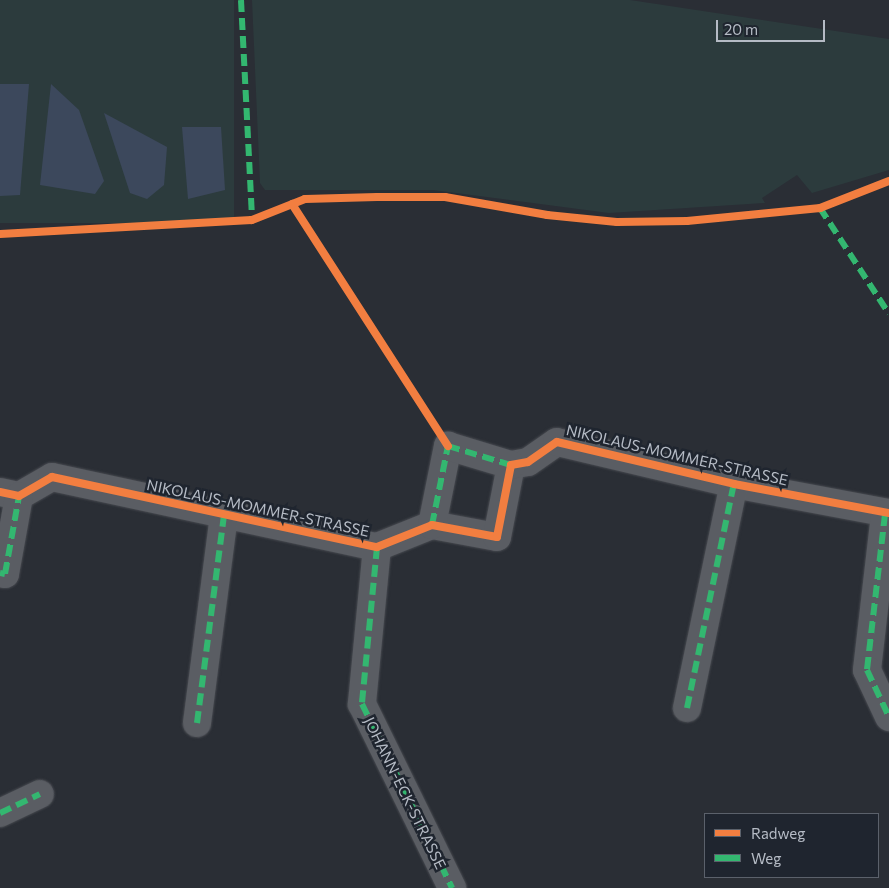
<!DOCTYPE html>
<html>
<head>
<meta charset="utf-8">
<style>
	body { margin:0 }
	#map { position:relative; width:889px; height:888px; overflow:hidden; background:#2a2e35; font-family:Commissioner,sans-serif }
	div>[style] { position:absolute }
	.green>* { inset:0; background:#2c3b3d; transform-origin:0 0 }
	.water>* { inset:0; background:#3c485c }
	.roads { filter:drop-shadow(0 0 1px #46494f) drop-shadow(0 0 1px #46494f) }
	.minor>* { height:28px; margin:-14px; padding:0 14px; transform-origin:14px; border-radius:14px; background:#5a5d63 }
	.quiet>* { height:6px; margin-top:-3px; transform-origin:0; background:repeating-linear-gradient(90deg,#33b770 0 12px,transparent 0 18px) }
	.cycleway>* { height:8px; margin:-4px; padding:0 4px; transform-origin:4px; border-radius:4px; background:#f27e40 }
	span { translate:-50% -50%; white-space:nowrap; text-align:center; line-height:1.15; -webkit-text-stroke:5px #1f252f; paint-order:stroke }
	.street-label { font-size:15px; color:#b5bbc5 }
	.legend { position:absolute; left:704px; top:813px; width:175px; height:65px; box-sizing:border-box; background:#1f252f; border:1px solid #5b616b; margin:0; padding:6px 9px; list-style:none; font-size:15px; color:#b5bbc5 }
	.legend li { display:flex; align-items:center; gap:10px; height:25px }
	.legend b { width:25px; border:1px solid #5b616b }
	.scale { position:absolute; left:716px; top:20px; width:109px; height:22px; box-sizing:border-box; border:2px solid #b5bbc5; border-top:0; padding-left:6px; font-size:15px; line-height:18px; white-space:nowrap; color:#b5bbc5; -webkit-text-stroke:4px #1f252f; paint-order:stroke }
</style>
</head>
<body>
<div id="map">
	<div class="green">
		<i style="left:0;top:0;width:234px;height:223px"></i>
		<i style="clip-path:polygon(252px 0,630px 0,889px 39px,889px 170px,812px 193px,797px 175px,762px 198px,765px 203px,609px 213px,433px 190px,265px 190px,260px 183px)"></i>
	</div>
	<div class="water">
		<i style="clip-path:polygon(0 84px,29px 84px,20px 195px,0 196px)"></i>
		<i style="clip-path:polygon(51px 84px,79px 110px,104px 181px,95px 194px,40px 185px)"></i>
		<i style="clip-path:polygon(104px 113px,167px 147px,164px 185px,147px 199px,130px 193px)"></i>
		<i style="clip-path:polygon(182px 127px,221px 127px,225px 190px,188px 199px)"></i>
	</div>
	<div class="roads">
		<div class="minor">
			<i style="left:0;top:492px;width:19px;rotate:12deg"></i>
			<i style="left:19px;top:496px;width:38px;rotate:-30deg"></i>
			<i style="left:52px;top:477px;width:332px;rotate:12.2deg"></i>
			<i style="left:377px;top:547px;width:59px;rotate:-21.8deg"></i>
			<i style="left:432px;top:525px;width:66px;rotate:10.5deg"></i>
			<i style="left:497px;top:537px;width:73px;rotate:-79deg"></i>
			<i style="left:511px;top:465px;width:17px;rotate:-10deg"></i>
			<i style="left:528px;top:462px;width:35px;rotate:-35deg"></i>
			<i style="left:557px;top:442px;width:182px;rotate:13.3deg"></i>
			<i style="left:734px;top:484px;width:158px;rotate:10.6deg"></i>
			<i style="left:885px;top:514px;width:157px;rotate:96.6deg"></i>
			<i style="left:867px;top:670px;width:52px;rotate:64.9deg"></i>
			<i style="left:432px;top:525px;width:81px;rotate:-78.6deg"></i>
			<i style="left:448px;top:446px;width:66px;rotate:16.8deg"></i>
			<i style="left:377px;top:547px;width:158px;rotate:95.5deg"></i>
			<i style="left:362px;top:704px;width:205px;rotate:63.9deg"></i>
			<i style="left:0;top:573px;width:5px;rotate:11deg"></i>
			<i style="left:5px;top:574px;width:79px;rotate:-79.8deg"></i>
			<i style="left:687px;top:708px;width:229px;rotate:-78.2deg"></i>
			<i style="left:197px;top:723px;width:209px;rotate:-82.6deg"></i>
			<i style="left:0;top:813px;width:44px;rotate:-25.4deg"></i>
		</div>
	</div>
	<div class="quiet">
		<i style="left:241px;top:0;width:220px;rotate:87.1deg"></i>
		<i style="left:820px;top:208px;width:126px;rotate:56.9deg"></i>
		<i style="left:885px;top:514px;width:157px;rotate:96.6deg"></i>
		<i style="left:867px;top:670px;width:52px;rotate:64.9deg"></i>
		<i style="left:432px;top:525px;width:81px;rotate:-78.6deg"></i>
		<i style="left:448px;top:446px;width:66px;rotate:16.8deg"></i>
		<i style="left:377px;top:547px;width:158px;rotate:95.5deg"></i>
		<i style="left:362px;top:704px;width:205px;rotate:63.9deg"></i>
		<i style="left:0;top:573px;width:5px;rotate:11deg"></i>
		<i style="left:5px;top:574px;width:79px;rotate:-79.8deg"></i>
		<i style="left:687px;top:708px;width:229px;rotate:-78.2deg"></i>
		<i style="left:197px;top:723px;width:209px;rotate:-82.6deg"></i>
		<i style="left:0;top:813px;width:44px;rotate:-25.4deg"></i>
	</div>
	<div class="cycleway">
		<i style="left:292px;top:204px;width:288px;rotate:57.2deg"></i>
		<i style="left:0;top:234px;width:252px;rotate:-3.2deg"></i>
		<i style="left:252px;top:220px;width:57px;rotate:-21.6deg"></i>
		<i style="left:305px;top:199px;width:72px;rotate:-1.6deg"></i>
		<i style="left:377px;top:197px;width:68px"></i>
		<i style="left:445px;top:197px;width:104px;rotate:10deg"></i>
		<i style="left:547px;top:215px;width:70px;rotate:5.7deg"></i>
		<i style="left:617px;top:222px;width:70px;rotate:-0.8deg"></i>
		<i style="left:687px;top:221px;width:134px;rotate:-5.6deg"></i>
		<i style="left:820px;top:208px;width:74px;rotate:-21.4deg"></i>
		<i style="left:0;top:492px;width:19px;rotate:12deg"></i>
		<i style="left:19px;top:496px;width:38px;rotate:-30deg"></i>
		<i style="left:52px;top:477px;width:332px;rotate:12.2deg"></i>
		<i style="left:377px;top:547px;width:59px;rotate:-21.8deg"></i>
		<i style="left:432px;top:525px;width:66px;rotate:10.5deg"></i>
		<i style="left:497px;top:537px;width:73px;rotate:-79deg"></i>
		<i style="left:511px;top:465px;width:17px;rotate:-10deg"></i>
		<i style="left:528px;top:462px;width:35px;rotate:-35deg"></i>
		<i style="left:557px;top:442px;width:182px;rotate:13.3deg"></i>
		<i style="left:734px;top:484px;width:158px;rotate:10.6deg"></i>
	</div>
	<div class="street-label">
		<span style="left:677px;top:455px;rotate:13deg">NIKOLAUS-MOMMER-STRASSE</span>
		<span style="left:258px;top:508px;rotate:12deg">NIKOLAUS-MOMMER-STRASSE</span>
		<span style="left:405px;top:793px;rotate:64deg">JOHANN-ECK-STRASSE</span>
	</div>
	<ul class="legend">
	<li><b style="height:6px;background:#f27e40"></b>Radweg</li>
	<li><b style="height:6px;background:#33b770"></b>Weg</li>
	</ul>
	<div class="scale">20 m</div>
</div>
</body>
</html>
